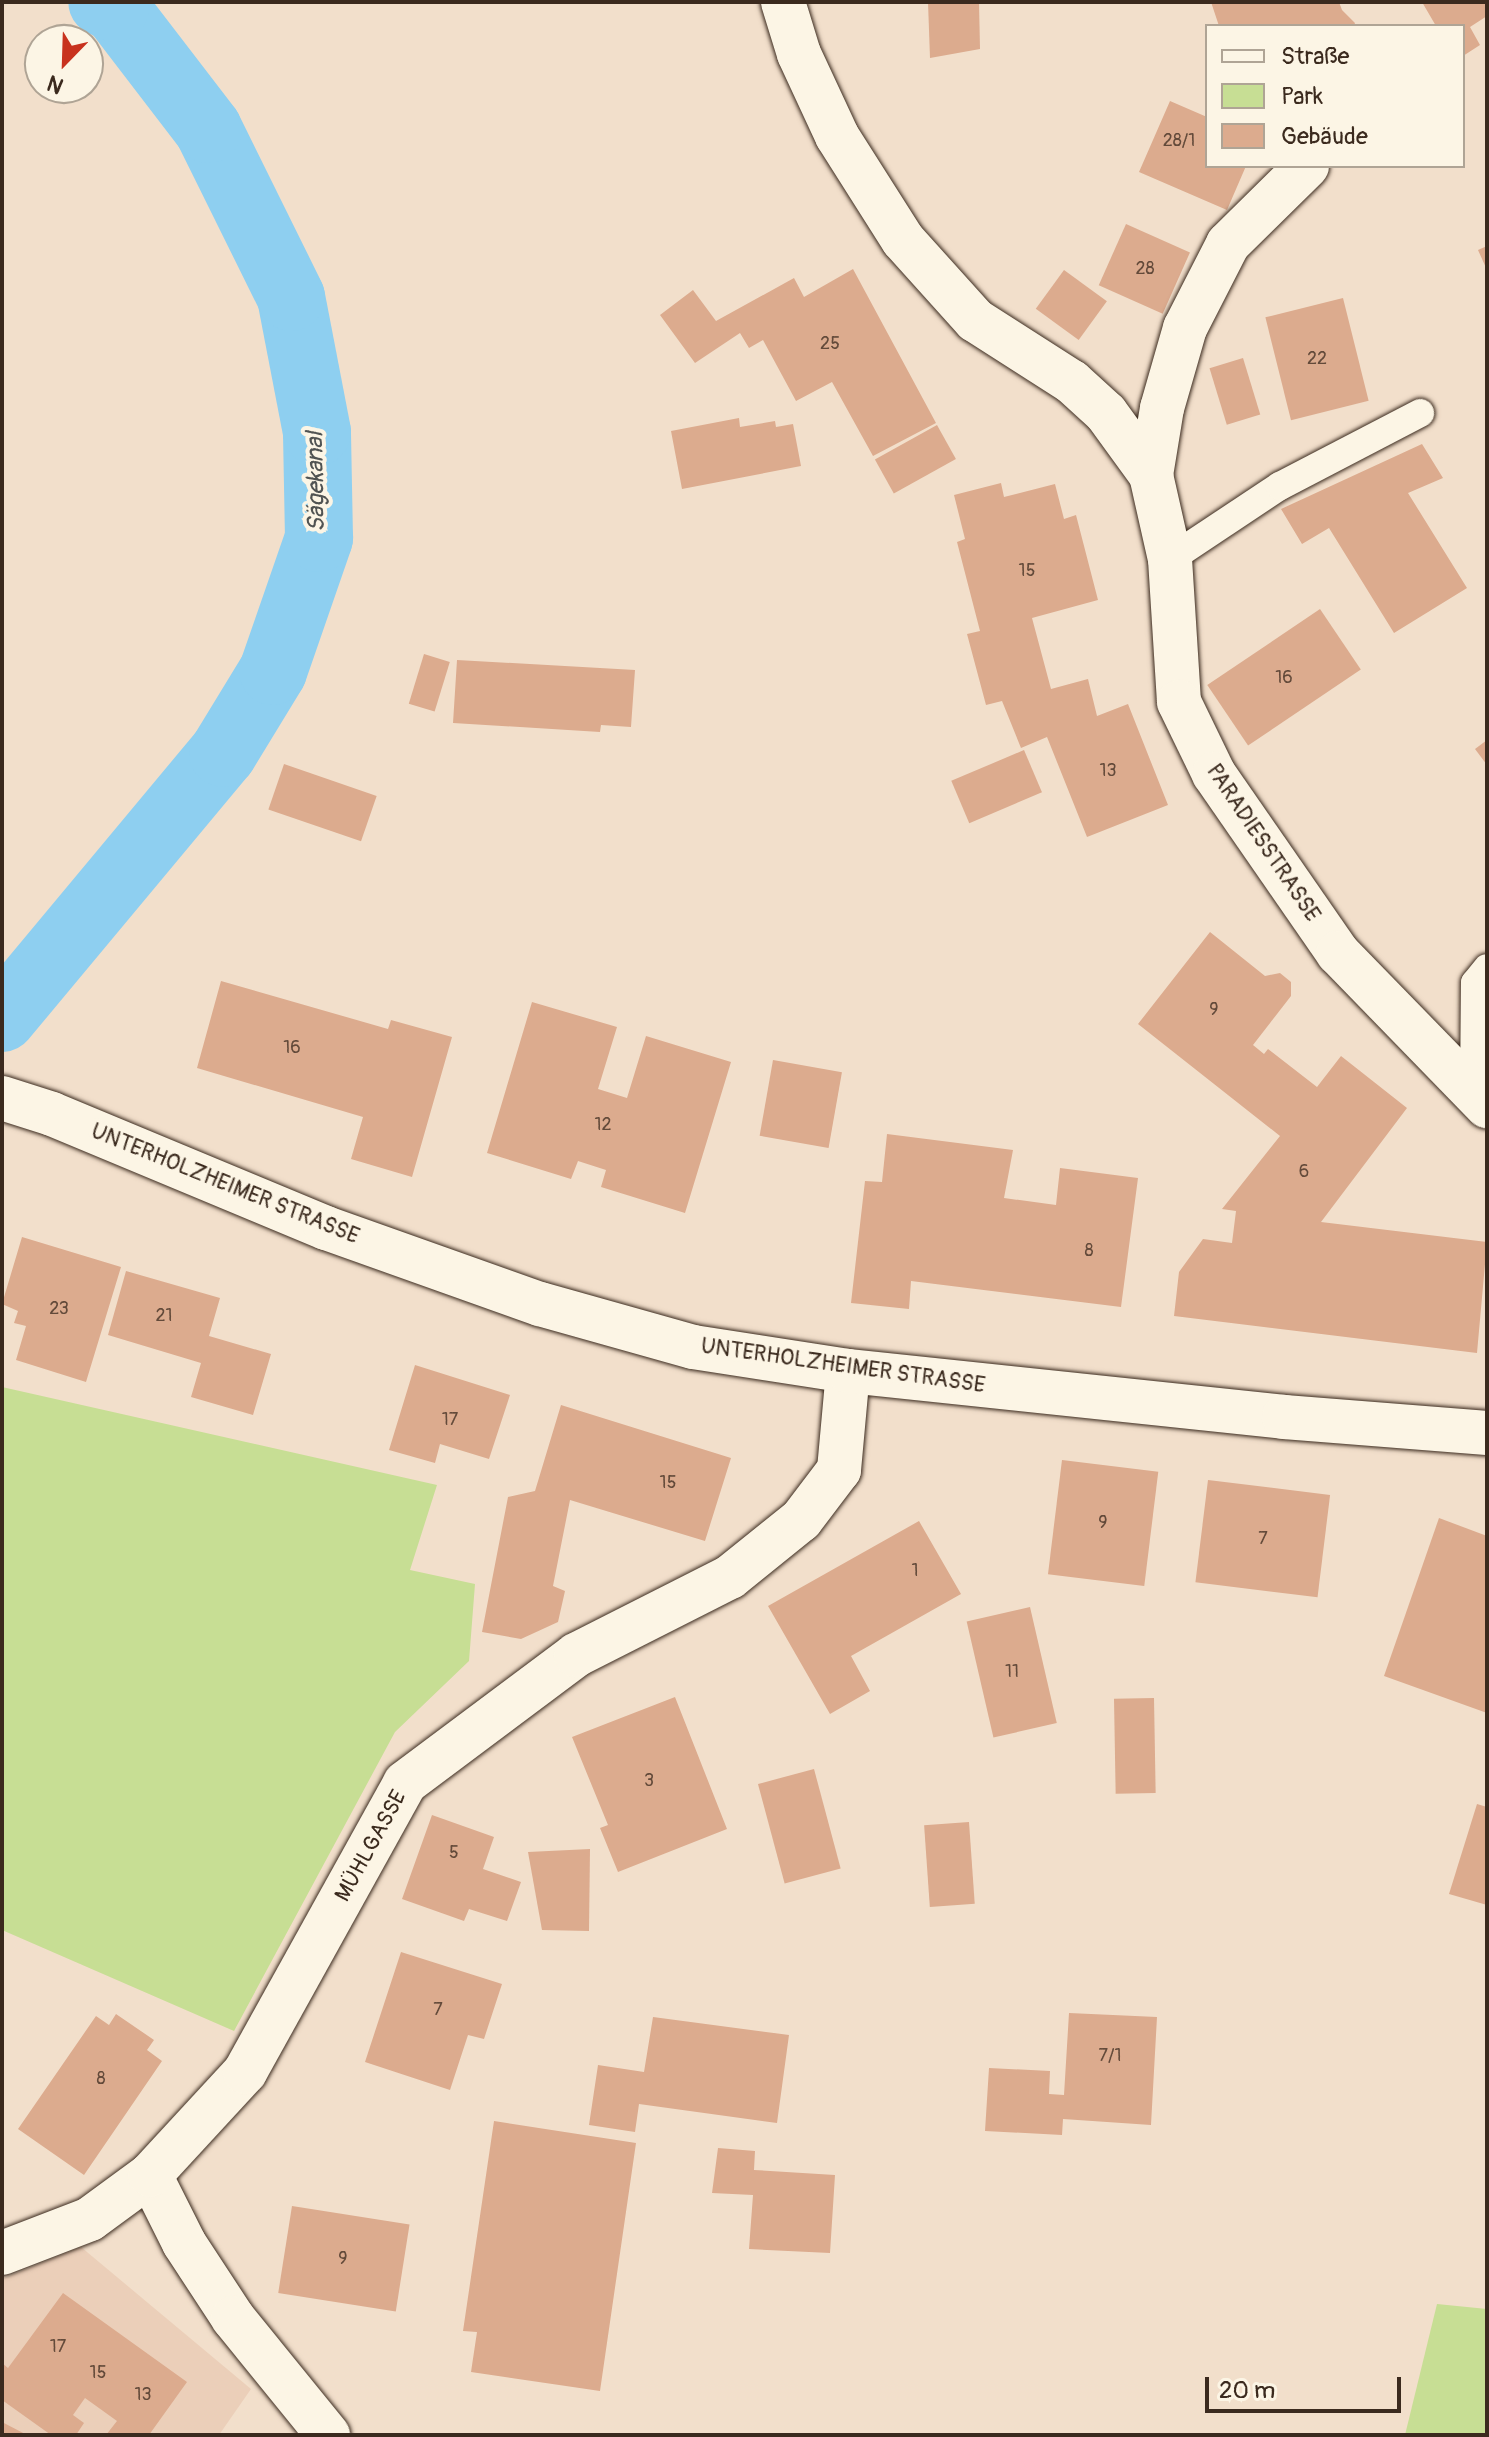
<!DOCTYPE html>
<html>
<head>
<meta charset="utf-8">
<style>
	body { margin:0 }
	#map { position:relative; width:1489px; height:2437px; overflow:hidden; background:#f2dfcb; font-family:Pangolin,sans-serif }
	div>[style] { position:absolute }
	.built>* { inset:0; background:#ebcfb9 }
	.green>* { inset:0; background:#c7de94 }
	.canal>* { height:68px; margin:-34px; padding:0 34px; transform-origin:34px; border-radius:34px; background:#8ecff0 }
	.building>* { inset:0; background:#dcab8e; transform-origin:0 0 }
	.roads { filter:drop-shadow(0 0 2px #3b2a1e) drop-shadow(0 0 2px #3b2a1e) }
	.lane>* { height:28px; margin:-14px; padding:0 14px; transform-origin:14px; border-radius:14px; background:#fcf5e5 }
	.street>* { height:44px; margin:-22px; padding:0 22px; transform-origin:22px; border-radius:22px; background:#fcf5e5 }
	.secondary>* { height:44px; margin:-22px; padding:0 22px; transform-origin:22px; border-radius:22px; background:#fcf5e5 }
	span { translate:-50% -50%; white-space:nowrap; text-align:center; line-height:1.15; -webkit-text-stroke:8px #fcf5e5; paint-order:stroke }
	.number-label { font-size:18px; color:#634a3a }
	.number-label span { -webkit-text-stroke-width:0 }
	.street-label { font-size:22px; color:#3b2a1e }
	.water-label { font-size:24px; color:#505352; font-style:italic }
	.frame { position:absolute; inset:0; border:4px solid #3b2a1e; pointer-events:none }
	.legend { position:absolute; left:1205px; top:24px; width:260px; height:144px; box-sizing:border-box; background:#fcf5e5; border:2px solid #afa495; margin:0; padding:10px 14px; list-style:none; font-size:24px; color:#3b2a1e }
	.legend li { display:flex; align-items:center; gap:16px; height:40px }
	.legend b { width:40px; border:2px solid #afa495 }
	.north { position:absolute; left:24px; top:24px; width:80px; height:80px; box-sizing:border-box; background:#fcf5e5; border:2px solid #afa495; border-radius:50%; rotate:203deg; font-size:22px; font-weight:700; line-height:32px; text-align:center; color:#3b2a1e }
	.north::after { content:''; display:block; margin:auto; width:28px; height:36px; background:#c8321e; clip-path:polygon(50% 0,100% 100%,50% 72%,0 100%) }
	.scale { position:absolute; left:1205px; top:2377px; width:196px; height:36px; box-sizing:border-box; border:4px solid #3b2a1e; border-top:0; padding-left:10px; font-size:24px; line-height:28px; white-space:nowrap; color:#3b2a1e; -webkit-text-stroke:6px #fcf5e5; paint-order:stroke }
</style>
</head>
<body>
<div id="map">
	<div class="built">
		<i style="clip-path:polygon(81px 2247px,251px 2389px,219px 2435px,2px 2435px,2px 2279px)"></i>
	</div>
	<div class="green">
		<i style="clip-path:polygon(2px 1387px,437px 1485px,410px 1570px,475px 1584px,469px 1661px,395px 1732px,234px 2031px,2px 1930px)"></i>
		<i style="clip-path:polygon(1437px 2304px,1487px 2309px,1487px 2435px,1405px 2435px)"></i>
	</div>
	<div class="canal">
		<i style="left:2px;top:1018px;width:345px;rotate:-50.2deg"></i>
		<i style="left:223px;top:753px;width:96px;rotate:-58.6deg"></i>
		<i style="left:273px;top:671px;width:141px;rotate:-70.9deg"></i>
		<i style="left:319px;top:538px;width:106px;rotate:-91.1deg"></i>
		<i style="left:317px;top:432px;width:137px;rotate:-100.9deg"></i>
		<i style="left:291px;top:297px;width:187px;rotate:-116.3deg"></i>
		<i style="left:208px;top:129px;width:153px;rotate:-127.5deg"></i>
		<i style="left:115px;top:8px;width:14px;rotate:-155deg"></i>
	</div>
	<div class="building">
		<i style="clip-path:polygon(928px 2px,979px 2px,980px 49px,930px 58px)"></i>
		<i style="clip-path:polygon(1211px 2px,1339px 2px,1342px 10px,1355px 23px,1354px 26px,1219px 26px)"></i>
		<i style="clip-path:polygon(1422px 2px,1487px 2px,1487px 16px,1470px 27px,1480px 45px,1463px 56px,1463px 26px,1436px 26px)"></i>
		<i style="clip-path:polygon(1170px 101px,1207px 117px,1207px 166px,1246px 166px,1227px 210px,1139px 172px)"></i>
		<i style="left:1126px;top:224px;width:70px;height:67px;rotate:24deg"></i>
		<i style="clip-path:polygon(1487px 246px,1487px 270px,1478px 250px)"></i>
		<i style="clip-path:polygon(853px 269px,936px 423px,873px 456px,832px 382px,796px 401px,763px 340px,749px 348px,740px 333px,695px 363px,660px 315px,693px 290px,716px 321px,794px 278px,804px 297px)"></i>
		<i style="left:1064px;top:270px;width:53px;height:48px;rotate:36deg"></i>
		<i style="left:1343px;top:298px;width:106px;height:80px;rotate:76deg"></i>
		<i style="left:1243px;top:358px;width:59px;height:35px;rotate:73deg"></i>
		<i style="clip-path:polygon(739px 418px,740px 427px,775px 421px,776px 427px,793px 424px,801px 466px,682px 489px,671px 431px)"></i>
		<i style="left:937px;top:425px;width:39px;height:71px;rotate:61deg"></i>
		<i style="clip-path:polygon(1422px 444px,1443px 478px,1408px 493px,1467px 588px,1394px 633px,1329px 528px,1302px 544px,1281px 509px)"></i>
		<i style="clip-path:polygon(1001px 483px,1004px 497px,1055px 484px,1064px 519px,1076px 515px,1098px 600px,1032px 618px,1051px 689px,1088px 679px,1097px 716px,1128px 704px,1168px 805px,1087px 837px,1047px 737px,1021px 748px,1002px 701px,986px 705px,967px 634px,980px 631px,957px 542px,965px 539px,954px 495px)"></i>
		<i style="left:1320px;top:609px;width:73px;height:136px;rotate:56deg"></i>
		<i style="left:424px;top:654px;width:27px;height:52px;rotate:17deg"></i>
		<i style="clip-path:polygon(457px 660px,635px 670px,631px 727px,601px 725px,600px 732px,453px 723px)"></i>
		<i style="clip-path:polygon(1487px 740px,1487px 765px,1475px 749px)"></i>
		<i style="left:1024px;top:750px;width:46px;height:79px;rotate:67deg"></i>
		<i style="left:284px;top:764px;width:98px;height:48px;rotate:19deg"></i>
		<i style="clip-path:polygon(1210px 932px,1265px 976px,1280px 973px,1291px 982px,1291px 996px,1253px 1045px,1264px 1054px,1268px 1049px,1317px 1087px,1341px 1056px,1407px 1108px,1321px 1222px,1487px 1242px,1477px 1353px,1174px 1316px,1179px 1272px,1203px 1239px,1232px 1243px,1236px 1211px,1222px 1209px,1280px 1136px,1138px 1024px)"></i>
		<i style="clip-path:polygon(221px 981px,388px 1029px,391px 1020px,452px 1037px,412px 1177px,351px 1159px,363px 1117px,197px 1068px)"></i>
		<i style="clip-path:polygon(532px 1002px,617px 1027px,598px 1089px,627px 1098px,646px 1036px,731px 1062px,685px 1213px,601px 1187px,606px 1170px,578px 1161px,571px 1179px,487px 1153px)"></i>
		<i style="left:773px;top:1060px;width:70px;height:77px;rotate:10deg"></i>
		<i style="clip-path:polygon(887px 1134px,1013px 1150px,1004px 1198px,1056px 1205px,1060px 1168px,1138px 1178px,1121px 1307px,911px 1281px,909px 1309px,851px 1303px,865px 1181px,882px 1182px)"></i>
		<i style="clip-path:polygon(22px 1237px,121px 1267px,86px 1382px,16px 1360px,26px 1326px,14px 1323px,18px 1311px,2px 1304px)"></i>
		<i style="clip-path:polygon(126px 1271px,220px 1298px,209px 1336px,271px 1354px,253px 1415px,191px 1397px,201px 1363px,108px 1335px)"></i>
		<i style="clip-path:polygon(415px 1365px,510px 1395px,489px 1459px,440px 1444px,435px 1463px,389px 1450px)"></i>
		<i style="clip-path:polygon(561px 1405px,731px 1458px,705px 1541px,570px 1500px,553px 1586px,565px 1591px,558px 1622px,521px 1639px,482px 1632px,508px 1497px,535px 1491px)"></i>
		<i style="left:1062px;top:1460px;width:97px;height:115px;rotate:7deg"></i>
		<i style="left:1208px;top:1480px;width:123px;height:103px;rotate:7deg"></i>
		<i style="clip-path:polygon(1439px 1518px,1487px 1536px,1487px 1713px,1384px 1676px)"></i>
		<i style="clip-path:polygon(919px 1521px,961px 1594px,851px 1656px,870px 1691px,830px 1714px,768px 1606px)"></i>
		<i style="left:1030px;top:1607px;width:119px;height:65px;rotate:77deg"></i>
		<i style="clip-path:polygon(675px 1697px,727px 1829px,618px 1872px,600px 1828px,608px 1825px,572px 1737px)"></i>
		<i style="left:1154px;top:1698px;width:95px;height:40px;rotate:89deg"></i>
		<i style="left:814px;top:1769px;width:103px;height:58px;rotate:75deg"></i>
		<i style="clip-path:polygon(1477px 1804px,1487px 1807px,1487px 1905px,1449px 1894px)"></i>
		<i style="clip-path:polygon(432px 1815px,494px 1837px,483px 1869px,521px 1882px,507px 1921px,469px 1909px,464px 1921px,402px 1899px)"></i>
		<i style="left:969px;top:1822px;width:82px;height:45px;rotate:86deg"></i>
		<i style="clip-path:polygon(590px 1849px,589px 1931px,542px 1930px,528px 1852px)"></i>
		<i style="clip-path:polygon(401px 1952px,502px 1984px,484px 2039px,468px 2035px,450px 2090px,365px 2062px)"></i>
		<i style="clip-path:polygon(1069px 2013px,1157px 2017px,1151px 2125px,1063px 2119px,1062px 2135px,985px 2131px,989px 2068px,1050px 2071px,1049px 2094px,1064px 2095px)"></i>
		<i style="clip-path:polygon(116px 2014px,154px 2040px,147px 2050px,162px 2061px,84px 2175px,18px 2129px,96px 2016px,109px 2025px)"></i>
		<i style="clip-path:polygon(653px 2017px,789px 2035px,777px 2123px,639px 2104px,635px 2132px,589px 2125px,598px 2065px,644px 2072px)"></i>
		<i style="clip-path:polygon(494px 2121px,636px 2143px,600px 2391px,471px 2372px,477px 2332px,463px 2331px)"></i>
		<i style="clip-path:polygon(718px 2148px,755px 2151px,754px 2170px,835px 2175px,830px 2253px,749px 2249px,753px 2195px,712px 2193px)"></i>
		<i style="left:292px;top:2206px;width:119px;height:88px;rotate:9deg"></i>
		<i style="clip-path:polygon(63px 2293px,187px 2382px,149px 2435px,106px 2435px,117px 2421px,85px 2398px,73px 2415px,84px 2423px,76px 2435px,51px 2435px,2px 2400px,2px 2363px,8px 2368px)"></i>
		<i style="clip-path:polygon(2px 2422px,27px 2435px,2px 2435px)"></i>
	</div>
	<div class="roads">
		<div class="lane">
			<i style="left:1170px;top:559px;width:132px;rotate:-33.6deg"></i>
			<i style="left:1280px;top:486px;width:158px;rotate:-27.5deg"></i>
			<i style="left:1474px;top:1094px;width:111px;rotate:-89.5deg"></i>
			<i style="left:1475px;top:983px;width:19px;rotate:-51deg"></i>
		</div>
		<div class="street">
			<i style="left:783px;top:2px;width:54px;rotate:72.9deg"></i>
			<i style="left:799px;top:54px;width:90px;rotate:65.1deg"></i>
			<i style="left:837px;top:136px;width:123px;rotate:57.6deg"></i>
			<i style="left:903px;top:240px;width:108px;rotate:48deg"></i>
			<i style="left:975px;top:320px;width:115px;rotate:32.6deg"></i>
			<i style="left:1072px;top:382px;width:46px;rotate:42.4deg"></i>
			<i style="left:1106px;top:413px;width:77px;rotate:54deg"></i>
			<i style="left:1307px;top:166px;width:111px;rotate:135.4deg"></i>
			<i style="left:1228px;top:244px;width:94px;rotate:117.1deg"></i>
			<i style="left:1185px;top:328px;width:83px;rotate:106deg"></i>
			<i style="left:1162px;top:408px;width:68px;rotate:99.3deg"></i>
			<i style="left:1151px;top:475px;width:86px;rotate:77.3deg"></i>
			<i style="left:1170px;top:559px;width:143px;rotate:86.4deg"></i>
			<i style="left:1179px;top:702px;width:80px;rotate:64.1deg"></i>
			<i style="left:1214px;top:774px;width:218px;rotate:55.3deg"></i>
			<i style="left:1338px;top:953px;width:214px;rotate:45.8deg"></i>
			<i style="left:150px;top:2175px;width:76px;rotate:63.4deg"></i>
			<i style="left:184px;top:2243px;width:90px;rotate:56.8deg"></i>
			<i style="left:233px;top:2318px;width:151px;rotate:50.9deg"></i>
			<i style="left:2px;top:2253px;width:94px;rotate:-21.1deg"></i>
			<i style="left:90px;top:2219px;width:74px;rotate:-36.3deg"></i>
			<i style="left:150px;top:2175px;width:140px;rotate:-47.3deg"></i>
			<i style="left:245px;top:2072px;width:330px;rotate:-61deg"></i>
			<i style="left:405px;top:1783px;width:214px;rotate:-36.8deg"></i>
			<i style="left:576px;top:1655px;width:173px;rotate:-26.9deg"></i>
			<i style="left:730px;top:1577px;width:91px;rotate:-38.8deg"></i>
			<i style="left:801px;top:1520px;width:63px;rotate:-52.8deg"></i>
			<i style="left:839px;top:1470px;width:99px;rotate:-84.8deg"></i>
		</div>
		<div class="secondary">
			<i style="left:2px;top:1098px;width:52px;rotate:17.7deg"></i>
			<i style="left:52px;top:1114px;width:297px;rotate:22.6deg"></i>
			<i style="left:326px;top:1228px;width:227px;rotate:19.6deg"></i>
			<i style="left:540px;top:1304px;width:159px;rotate:15.7deg"></i>
			<i style="left:693px;top:1347px;width:157px;rotate:8.8deg"></i>
			<i style="left:848px;top:1371px;width:438px;rotate:6deg"></i>
			<i style="left:1284px;top:1417px;width:204px;rotate:4.5deg"></i>
		</div>
	</div>
	<div class="number-label">
		<span style="left:1179px;top:141px">28/1</span>
		<span style="left:1145px;top:269px">28</span>
		<span style="left:830px;top:344px">25</span>
		<span style="left:1317px;top:359px">22</span>
		<span style="left:1027px;top:571px">15</span>
		<span style="left:1284px;top:678px">16</span>
		<span style="left:1108px;top:771px">13</span>
		<span style="left:1214px;top:1010px">9</span>
		<span style="left:292px;top:1048px">16</span>
		<span style="left:603px;top:1125px">12</span>
		<span style="left:1304px;top:1172px">6</span>
		<span style="left:1089px;top:1251px">8</span>
		<span style="left:59px;top:1309px">23</span>
		<span style="left:164px;top:1316px">21</span>
		<span style="left:450px;top:1420px">17</span>
		<span style="left:668px;top:1483px">15</span>
		<span style="left:1103px;top:1523px">9</span>
		<span style="left:1263px;top:1539px">7</span>
		<span style="left:915px;top:1571px">1</span>
		<span style="left:1012px;top:1672px">11</span>
		<span style="left:649px;top:1781px">3</span>
		<span style="left:454px;top:1853px">5</span>
		<span style="left:438px;top:2010px">7</span>
		<span style="left:1110px;top:2056px">7/1</span>
		<span style="left:101px;top:2079px">8</span>
		<span style="left:343px;top:2259px">9</span>
		<span style="left:58px;top:2347px">17</span>
		<span style="left:98px;top:2373px">15</span>
		<span style="left:143px;top:2395px">13</span>
	</div>
	<div class="street-label">
		<span style="left:1263px;top:843px;rotate:56deg">PARADIESSTRASSE</span>
		<span style="left:225px;top:1184px;rotate:22deg">UNTERHOLZHEIMER STRASSE</span>
		<span style="left:843px;top:1366px;rotate:8deg">UNTERHOLZHEIMER STRASSE</span>
		<span style="left:371px;top:1846px;rotate:-61deg">MÜHLGASSE</span>
	</div>
	<div class="water-label">
		<span style="left:316px;top:482px;rotate:-91deg">Sägekanal</span>
	</div>
	<div class="frame"></div>
	<ul class="legend">
	<li><b style="height:10px;background:#fcf5e5"></b>Straße</li>
	<li><b style="height:22px;background:#c7de94"></b>Park</li>
	<li><b style="height:22px;background:#dcab8e"></b>Gebäude</li>
	</ul>
	<div class="north">N</div>
	<div class="scale">20 m</div>
</div>
</body>
</html>
